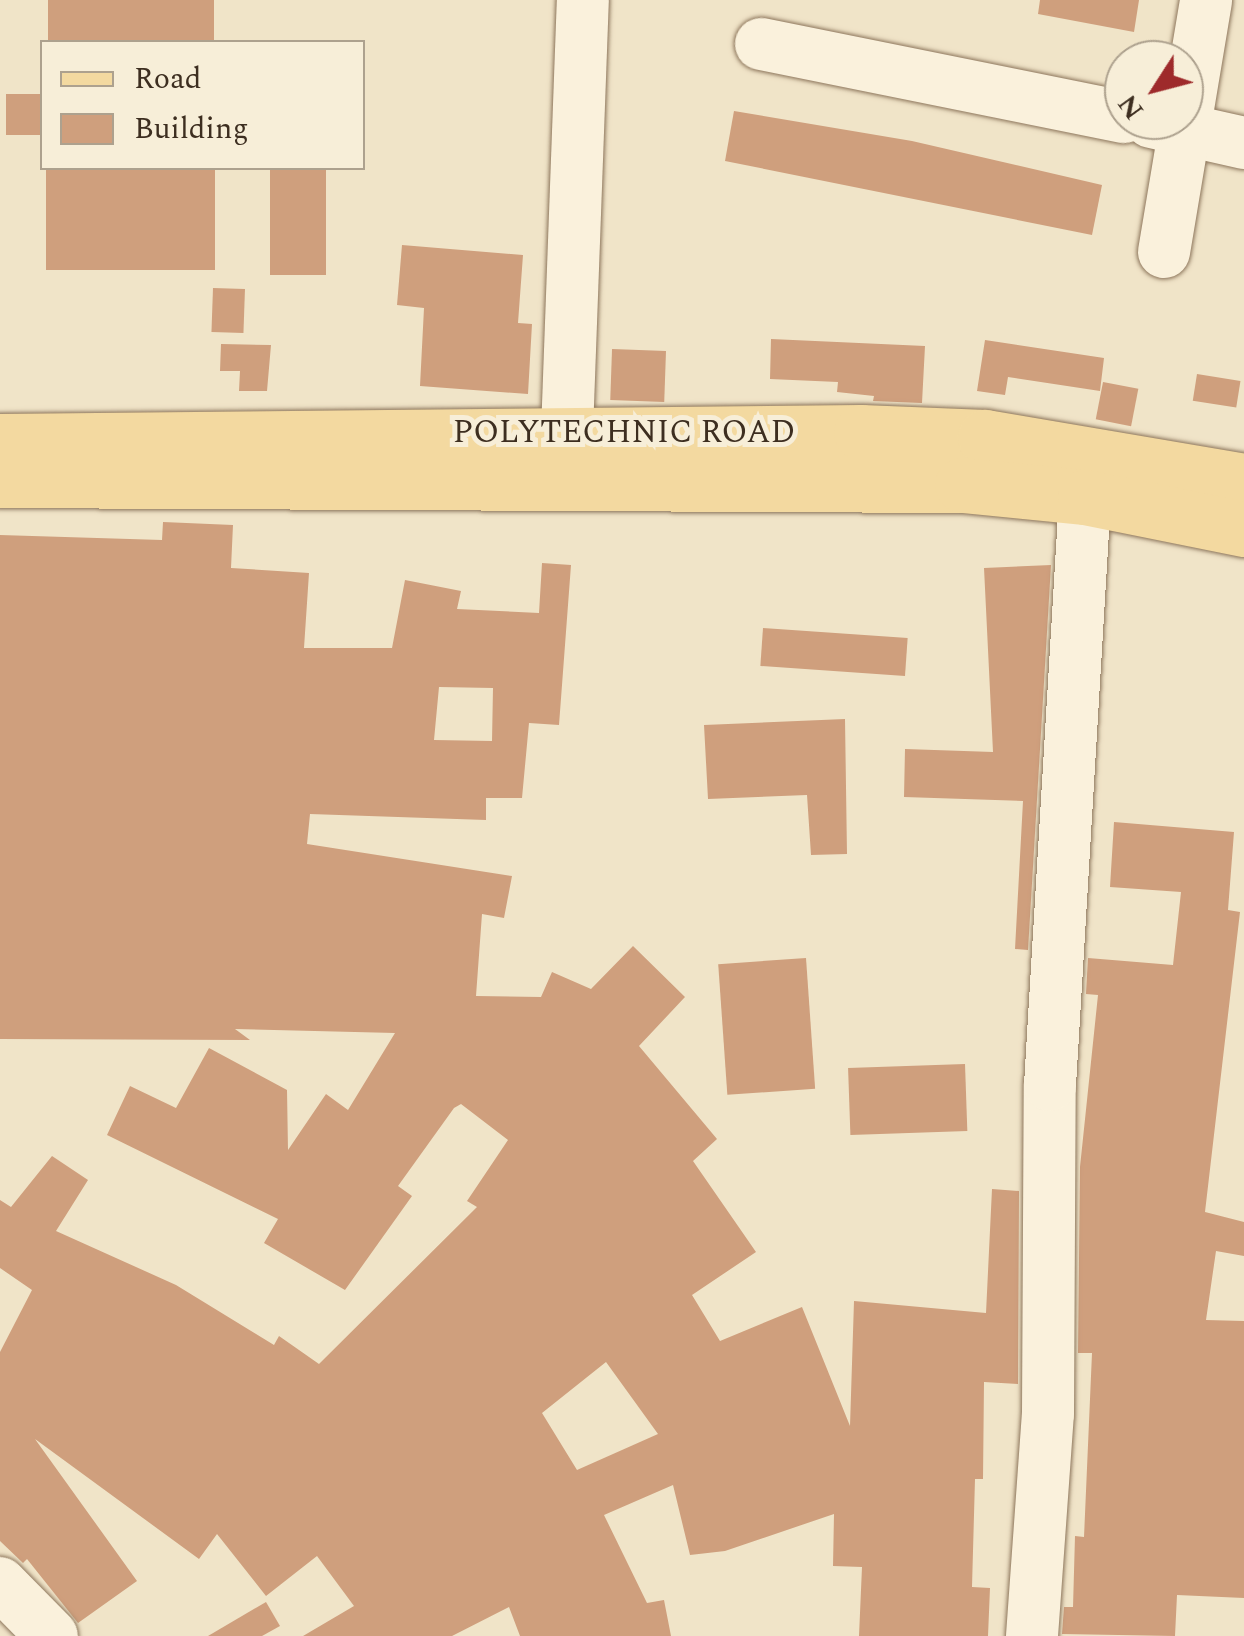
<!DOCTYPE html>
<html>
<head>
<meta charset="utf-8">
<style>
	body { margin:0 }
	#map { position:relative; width:1244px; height:1636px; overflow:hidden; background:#f0e4c8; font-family:Spectral,serif }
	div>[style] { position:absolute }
	.building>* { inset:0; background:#cf9f7d; transform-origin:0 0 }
	.roads { filter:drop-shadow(0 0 2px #8d765c) drop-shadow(0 0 2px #8d765c) }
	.minor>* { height:52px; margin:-26px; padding:0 26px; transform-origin:26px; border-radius:26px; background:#faf1dc }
	.major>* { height:55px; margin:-27.5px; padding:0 27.5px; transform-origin:27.5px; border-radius:27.5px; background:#f3d9a0 }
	span { translate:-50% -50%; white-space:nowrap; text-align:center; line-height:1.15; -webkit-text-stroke:10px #f7eed8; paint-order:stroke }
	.street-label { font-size:32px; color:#3d2e20 }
	.legend { position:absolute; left:40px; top:40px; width:325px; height:130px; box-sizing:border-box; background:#f7eed8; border:2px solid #ada18e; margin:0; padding:12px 18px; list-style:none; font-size:30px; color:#3d2e20 }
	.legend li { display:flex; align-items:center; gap:20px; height:50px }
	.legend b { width:50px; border:2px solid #ada18e }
	.north { position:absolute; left:1104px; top:40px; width:100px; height:100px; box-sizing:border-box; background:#f7eed8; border:2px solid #ada18e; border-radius:50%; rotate:234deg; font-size:28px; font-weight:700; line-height:40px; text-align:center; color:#3d2e20 }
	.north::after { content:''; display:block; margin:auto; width:35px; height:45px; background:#9e2a2b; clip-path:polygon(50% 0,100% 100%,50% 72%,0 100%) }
</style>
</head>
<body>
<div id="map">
	<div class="building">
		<i style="left:48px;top:0;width:166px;height:42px"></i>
		<i style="clip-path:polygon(1040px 0,1139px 0,1134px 32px,1038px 14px)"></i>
		<i style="left:6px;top:94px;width:35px;height:41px"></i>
		<i style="clip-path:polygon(734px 111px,912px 141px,1102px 185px,1092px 235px,725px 161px)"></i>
		<i style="left:46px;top:168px;width:169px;height:102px"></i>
		<i style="left:270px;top:168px;width:56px;height:107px"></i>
		<i style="clip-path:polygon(402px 245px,523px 255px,518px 323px,532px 324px,528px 394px,420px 386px,424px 308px,397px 305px)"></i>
		<i style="left:213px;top:288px;width:32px;height:44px;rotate:2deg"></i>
		<i style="clip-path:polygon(771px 339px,925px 346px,922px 403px,873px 401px,874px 396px,837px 392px,838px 382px,770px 379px)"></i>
		<i style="clip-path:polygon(985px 340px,1104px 358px,1100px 391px,1008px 377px,1005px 395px,977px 391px)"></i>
		<i style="clip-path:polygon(221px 344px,271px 345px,267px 391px,239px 391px,240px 371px,220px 371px)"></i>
		<i style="left:666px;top:351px;width:51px;height:54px;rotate:92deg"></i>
		<i style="left:1197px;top:374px;width:44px;height:27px;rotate:9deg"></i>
		<i style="left:1103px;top:382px;width:36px;height:38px;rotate:11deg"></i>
		<i style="clip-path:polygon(evenodd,163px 522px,233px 525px,231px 568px,309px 573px,304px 648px,392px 648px,405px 580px,461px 591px,457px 609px,539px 613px,542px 563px,571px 565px,559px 725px,529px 723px,522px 798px,486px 798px,486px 820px,310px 814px,307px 844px,512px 876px,504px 918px,482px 914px,476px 996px,541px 997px,552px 972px,591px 989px,633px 946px,685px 997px,639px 1046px,717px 1139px,693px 1161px,756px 1252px,692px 1295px,720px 1341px,802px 1307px,850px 1426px,854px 1301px,986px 1313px,992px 1189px,1019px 1191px,1018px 1384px,984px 1382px,983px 1479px,975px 1479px,972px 1587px,990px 1588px,988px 1636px,859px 1636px,862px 1567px,833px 1566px,834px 1514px,725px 1551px,690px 1555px,673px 1485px,604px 1515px,647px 1603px,664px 1600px,671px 1636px,520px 1636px,509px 1607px,452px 1636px,303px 1636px,354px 1606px,317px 1556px,266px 1596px,217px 1534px,199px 1559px,35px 1439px,137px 1581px,78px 1623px,27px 1559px,23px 1563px,0 1541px,0 1352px,32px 1290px,0 1268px,0 1200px,11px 1207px,52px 1156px,88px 1180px,56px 1231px,176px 1285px,274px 1345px,279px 1336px,319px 1364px,477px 1207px,467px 1201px,508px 1140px,461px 1104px,454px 1108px,398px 1186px,412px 1196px,345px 1290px,264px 1243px,278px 1219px,107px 1135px,130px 1086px,176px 1108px,209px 1048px,287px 1090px,288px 1150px,326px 1094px,348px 1110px,395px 1033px,235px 1029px,250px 1040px,0 1039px,0 535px,162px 540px,163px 522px,439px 687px,493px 688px,492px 741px,434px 740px,439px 687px,163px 522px,606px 1362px,658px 1434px,577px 1470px,542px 1413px,606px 1362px)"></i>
		<i style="clip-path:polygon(1051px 565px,1028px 950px,1015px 949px,1023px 801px,904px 797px,905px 749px,993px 752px,984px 568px)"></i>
		<i style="left:763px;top:628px;width:145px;height:38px;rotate:4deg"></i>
		<i style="clip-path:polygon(845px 719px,847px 854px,811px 855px,807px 795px,708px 799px,704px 725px)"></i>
		<i style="clip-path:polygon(1114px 822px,1234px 832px,1228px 910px,1240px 912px,1205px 1212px,1244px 1222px,1244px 1256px,1216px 1251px,1206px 1320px,1244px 1321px,1244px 1598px,1177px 1595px,1175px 1636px,1062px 1634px,1064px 1607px,1073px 1607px,1075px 1536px,1084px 1537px,1092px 1353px,1078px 1353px,1080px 1167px,1098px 995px,1086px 994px,1088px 958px,1173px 965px,1181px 892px,1110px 887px)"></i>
		<i style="left:806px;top:958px;width:131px;height:88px;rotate:86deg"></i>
		<i style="left:965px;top:1064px;width:67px;height:117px;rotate:88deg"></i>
		<i style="clip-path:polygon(266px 1602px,280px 1626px,262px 1636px,208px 1636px)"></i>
	</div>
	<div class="roads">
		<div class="minor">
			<i style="left:761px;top:44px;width:370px;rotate:11.4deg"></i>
			<i style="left:1151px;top:122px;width:95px;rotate:12.7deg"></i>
			<i style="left:1164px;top:252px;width:255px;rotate:-80.5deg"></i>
			<i style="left:567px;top:432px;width:432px;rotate:-87.9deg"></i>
			<i style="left:0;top:1583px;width:74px;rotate:45.5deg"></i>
			<i style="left:1032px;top:1636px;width:223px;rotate:-85.9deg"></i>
			<i style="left:1048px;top:1414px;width:329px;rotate:-89.7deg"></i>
			<i style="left:1050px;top:1085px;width:589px;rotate:-86.59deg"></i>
		</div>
		<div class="major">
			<i style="left:0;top:441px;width:861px;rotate:-0.6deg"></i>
			<i style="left:861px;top:432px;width:124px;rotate:2.3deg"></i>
			<i style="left:985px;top:437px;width:263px;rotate:9.6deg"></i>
			<i style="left:0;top:480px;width:962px;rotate:0.3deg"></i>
			<i style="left:962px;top:485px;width:124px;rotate:5.6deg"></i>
			<i style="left:1085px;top:497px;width:162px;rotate:11.4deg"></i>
		</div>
	</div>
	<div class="street-label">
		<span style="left:624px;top:433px">POLYTECHNIC ROAD</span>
	</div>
	<ul class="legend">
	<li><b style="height:12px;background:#f3d9a0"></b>Road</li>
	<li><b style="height:28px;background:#cf9f7d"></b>Building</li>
	</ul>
	<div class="north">N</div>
</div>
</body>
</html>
